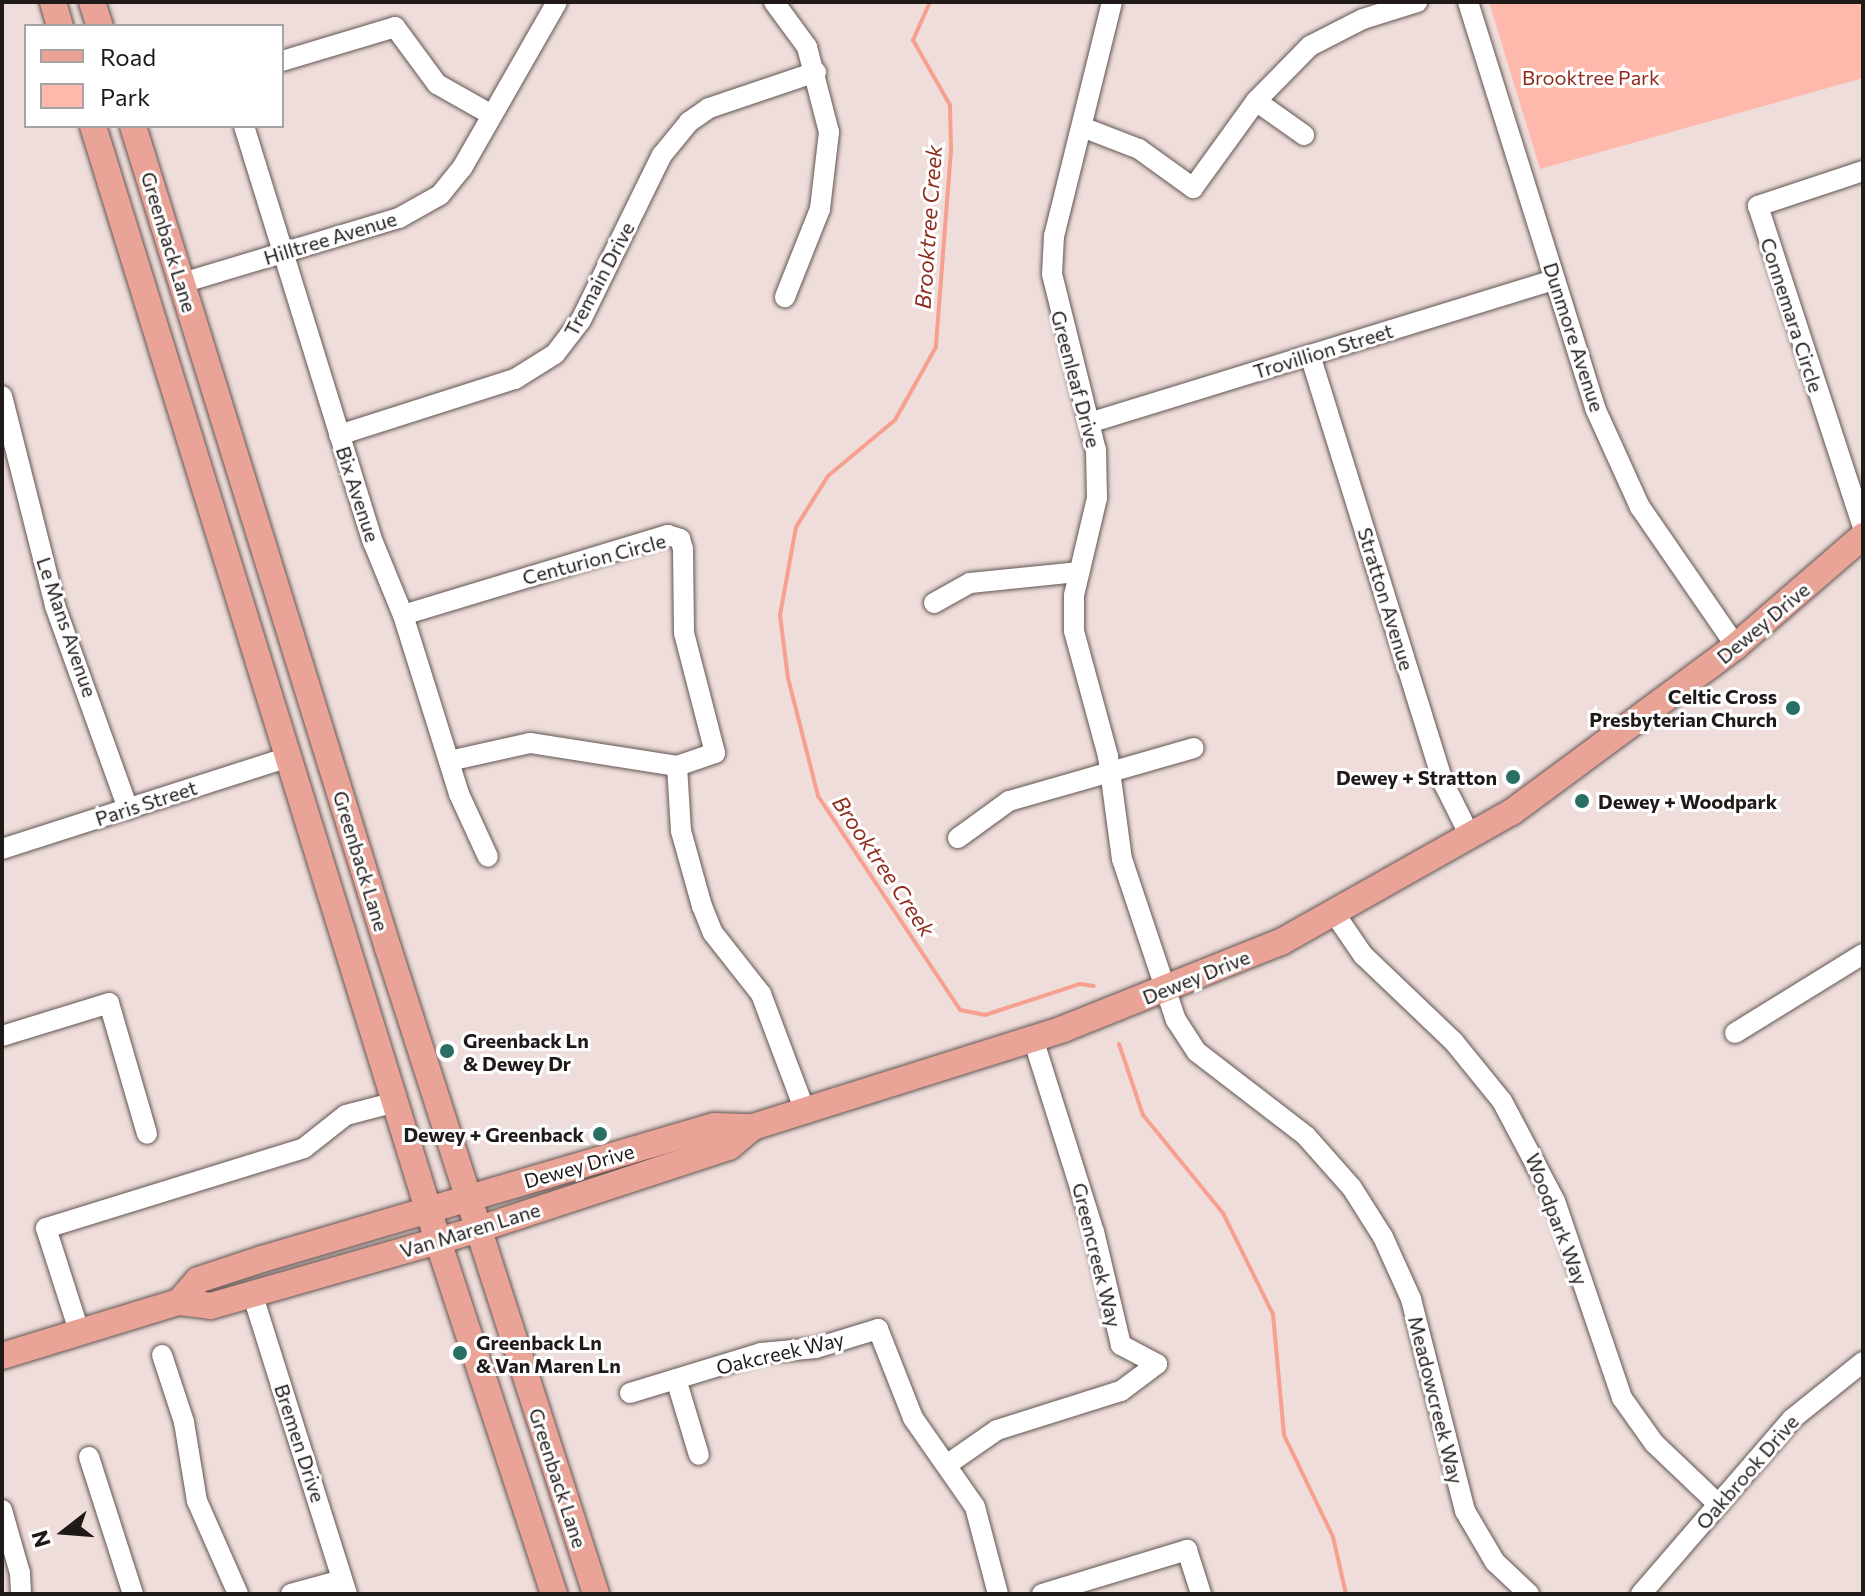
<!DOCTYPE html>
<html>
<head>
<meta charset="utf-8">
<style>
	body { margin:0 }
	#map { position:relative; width:1865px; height:1596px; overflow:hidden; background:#eeddda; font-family:Commissioner,sans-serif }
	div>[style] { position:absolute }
	.green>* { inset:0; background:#feb9ac }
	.stream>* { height:4px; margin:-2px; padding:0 2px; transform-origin:2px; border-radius:2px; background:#f7a08f }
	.roads { filter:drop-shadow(0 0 2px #625552) drop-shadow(0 0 2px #625552) }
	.minor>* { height:20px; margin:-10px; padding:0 10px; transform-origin:10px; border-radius:10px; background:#fff }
	.major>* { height:26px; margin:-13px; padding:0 13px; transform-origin:13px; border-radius:13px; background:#e9a397 }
	.dots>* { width:22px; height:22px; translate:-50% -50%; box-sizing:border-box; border:4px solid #fff; border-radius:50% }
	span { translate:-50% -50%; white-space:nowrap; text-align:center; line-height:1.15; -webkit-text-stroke:6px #fff; paint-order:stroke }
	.park-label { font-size:20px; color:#8e2a1c }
	.street-label { font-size:20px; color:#1f1918 }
	.poi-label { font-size:20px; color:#1f1918; font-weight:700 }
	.right { translate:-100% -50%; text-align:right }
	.left { translate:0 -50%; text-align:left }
	.water-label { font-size:22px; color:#902c1d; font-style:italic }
	.frame { position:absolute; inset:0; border:4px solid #1f1918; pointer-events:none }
	.legend { position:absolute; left:24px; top:24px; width:260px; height:104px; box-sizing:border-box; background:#fff; border:2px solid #a5a3a3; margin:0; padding:10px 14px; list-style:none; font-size:24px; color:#1f1918 }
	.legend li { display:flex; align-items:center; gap:16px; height:40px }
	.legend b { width:40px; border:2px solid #a5a3a3 }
	.north { position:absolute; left:24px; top:1492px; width:80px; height:80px; -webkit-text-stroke:6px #fff; paint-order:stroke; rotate:253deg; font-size:22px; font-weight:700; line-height:32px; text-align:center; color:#1f1918 }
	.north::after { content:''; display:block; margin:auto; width:28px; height:36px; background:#1f1918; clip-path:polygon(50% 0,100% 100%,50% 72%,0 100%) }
</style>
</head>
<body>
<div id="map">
	<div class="green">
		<i style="clip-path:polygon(1489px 2px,1863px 2px,1863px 78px,1540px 169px)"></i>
	</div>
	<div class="stream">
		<i style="left:930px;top:2px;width:42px;rotate:114.1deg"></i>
		<i style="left:913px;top:40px;width:75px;rotate:60.4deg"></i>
		<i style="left:950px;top:105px;width:45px;rotate:88.7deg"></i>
		<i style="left:951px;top:150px;width:198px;rotate:94.4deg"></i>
		<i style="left:936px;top:347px;width:84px;rotate:119.3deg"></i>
		<i style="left:895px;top:420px;width:87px;rotate:140.1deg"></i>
		<i style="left:828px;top:476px;width:60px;rotate:122.1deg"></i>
		<i style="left:796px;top:527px;width:89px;rotate:100.3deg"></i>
		<i style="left:780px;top:615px;width:64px;rotate:82.8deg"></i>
		<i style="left:788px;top:678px;width:122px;rotate:75.7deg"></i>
		<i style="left:818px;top:796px;width:257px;rotate:56.4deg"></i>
		<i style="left:960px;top:1010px;width:25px;rotate:11deg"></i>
		<i style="left:985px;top:1015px;width:100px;rotate:-18.1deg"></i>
		<i style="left:1080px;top:984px;width:14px;rotate:8deg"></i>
		<i style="left:1119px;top:1044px;width:75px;rotate:71.3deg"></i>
		<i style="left:1143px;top:1115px;width:127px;rotate:50.8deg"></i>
		<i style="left:1223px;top:1213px;width:113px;rotate:63.7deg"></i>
		<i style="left:1273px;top:1314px;width:121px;rotate:84.8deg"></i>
		<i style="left:1284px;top:1435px;width:113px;rotate:64.3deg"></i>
		<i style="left:1333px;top:1537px;width:58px;rotate:77.2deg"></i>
	</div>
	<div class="roads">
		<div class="minor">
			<i style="left:774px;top:2px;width:56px;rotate:53.7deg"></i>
			<i style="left:807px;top:47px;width:88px;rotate:75.5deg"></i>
			<i style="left:829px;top:132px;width:78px;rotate:96.7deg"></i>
			<i style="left:820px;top:209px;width:95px;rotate:111.7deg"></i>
			<i style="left:1112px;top:2px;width:241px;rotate:103.9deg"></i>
			<i style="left:1054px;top:236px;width:38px;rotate:93deg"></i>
			<i style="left:1052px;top:274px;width:181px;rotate:76deg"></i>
			<i style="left:1096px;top:450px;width:48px;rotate:88.8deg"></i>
			<i style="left:1097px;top:498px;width:100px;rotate:103.3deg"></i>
			<i style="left:1074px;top:595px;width:36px;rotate:90deg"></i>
			<i style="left:1074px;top:631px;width:130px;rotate:74.8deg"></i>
			<i style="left:1108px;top:756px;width:104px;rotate:82.3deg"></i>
			<i style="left:1122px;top:859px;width:170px;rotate:71.5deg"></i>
			<i style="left:1176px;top:1020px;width:38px;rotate:57deg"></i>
			<i style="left:1197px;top:1052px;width:138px;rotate:37.6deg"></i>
			<i style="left:1306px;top:1136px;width:69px;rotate:48.5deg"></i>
			<i style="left:1352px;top:1188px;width:58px;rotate:57.7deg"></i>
			<i style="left:1383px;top:1237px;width:68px;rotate:65.7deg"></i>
			<i style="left:1411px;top:1299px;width:219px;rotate:75.7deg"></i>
			<i style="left:1465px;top:1511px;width:59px;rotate:59.5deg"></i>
			<i style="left:1495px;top:1562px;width:47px;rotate:43.3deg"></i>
			<i style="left:1468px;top:2px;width:425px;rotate:72.6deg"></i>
			<i style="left:1595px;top:408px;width:109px;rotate:65.6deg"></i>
			<i style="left:1640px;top:507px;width:169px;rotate:55.4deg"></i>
			<i style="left:282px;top:61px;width:118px;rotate:-16.7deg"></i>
			<i style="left:395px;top:27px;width:71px;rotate:53.6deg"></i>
			<i style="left:437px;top:84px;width:63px;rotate:29.4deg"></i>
			<i style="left:1256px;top:101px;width:59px;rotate:35.3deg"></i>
			<i style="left:244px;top:126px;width:436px;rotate:72.8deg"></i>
			<i style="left:373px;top:542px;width:79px;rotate:67.7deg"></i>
			<i style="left:403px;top:615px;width:188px;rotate:72.6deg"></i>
			<i style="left:459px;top:794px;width:69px;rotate:65.3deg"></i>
			<i style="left:1082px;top:127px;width:61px;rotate:21.1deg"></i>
			<i style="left:1139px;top:149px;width:67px;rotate:35.8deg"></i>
			<i style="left:1193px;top:188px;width:107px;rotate:-54.1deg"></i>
			<i style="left:1256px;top:101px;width:77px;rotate:-45.5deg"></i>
			<i style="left:1310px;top:46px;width:59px;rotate:-27deg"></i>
			<i style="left:1363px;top:19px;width:57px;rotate:-17.5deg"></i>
			<i style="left:1863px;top:171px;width:111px;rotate:161.6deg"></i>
			<i style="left:1758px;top:206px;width:338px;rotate:71.9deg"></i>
			<i style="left:182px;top:283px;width:227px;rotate:-16.7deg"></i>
			<i style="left:399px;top:218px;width:47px;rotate:-29.3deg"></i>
			<i style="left:440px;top:195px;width:35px;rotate:-51deg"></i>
			<i style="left:462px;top:168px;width:191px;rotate:-60.2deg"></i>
			<i style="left:1310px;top:355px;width:449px;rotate:72.7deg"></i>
			<i style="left:1444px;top:784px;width:60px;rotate:63.4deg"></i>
			<i style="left:2px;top:396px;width:217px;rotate:75.8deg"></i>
			<i style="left:55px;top:606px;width:216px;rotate:70.2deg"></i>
			<i style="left:1092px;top:422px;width:484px;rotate:-17.1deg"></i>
			<i style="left:339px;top:435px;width:185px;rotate:-17.7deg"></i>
			<i style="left:515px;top:379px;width:47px;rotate:-32deg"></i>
			<i style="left:555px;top:354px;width:43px;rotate:-52.6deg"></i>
			<i style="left:581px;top:320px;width:184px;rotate:-63.9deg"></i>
			<i style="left:662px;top:155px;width:43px;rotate:-50.7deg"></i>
			<i style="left:689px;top:122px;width:24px;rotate:-35deg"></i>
			<i style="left:709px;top:108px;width:113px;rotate:-18.6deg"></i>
			<i style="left:934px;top:603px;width:41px;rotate:-29.1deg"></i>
			<i style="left:970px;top:583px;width:110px;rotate:-5.8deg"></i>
			<i style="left:403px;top:615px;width:277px;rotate:-16.8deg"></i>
			<i style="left:668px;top:535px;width:13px;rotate:18deg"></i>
			<i style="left:680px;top:539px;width:10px;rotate:73deg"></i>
			<i style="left:683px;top:549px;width:84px;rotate:89.3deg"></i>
			<i style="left:684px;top:633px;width:124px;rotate:75.5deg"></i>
			<i style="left:715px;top:753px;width:40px;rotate:161.1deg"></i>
			<i style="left:677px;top:766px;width:149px;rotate:-171.1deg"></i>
			<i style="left:530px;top:743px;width:83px;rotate:167.5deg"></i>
			<i style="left:677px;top:766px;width:65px;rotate:86.5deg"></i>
			<i style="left:681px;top:831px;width:78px;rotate:74.4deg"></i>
			<i style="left:702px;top:906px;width:29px;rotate:68deg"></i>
			<i style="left:713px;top:933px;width:78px;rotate:51.8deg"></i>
			<i style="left:761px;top:994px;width:125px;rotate:69.4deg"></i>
			<i style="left:958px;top:838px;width:63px;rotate:-36deg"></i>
			<i style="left:1009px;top:801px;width:192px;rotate:-16deg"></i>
			<i style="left:2px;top:849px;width:301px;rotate:-17.8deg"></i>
			<i style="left:1335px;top:914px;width:50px;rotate:55.7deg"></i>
			<i style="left:1363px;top:955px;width:126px;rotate:43.7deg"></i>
			<i style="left:1454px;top:1042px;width:76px;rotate:50.9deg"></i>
			<i style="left:1502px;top:1101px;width:113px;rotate:62.1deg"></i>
			<i style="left:1555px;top:1201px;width:208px;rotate:71.2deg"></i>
			<i style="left:1622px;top:1398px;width:55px;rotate:54.6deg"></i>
			<i style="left:1654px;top:1443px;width:88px;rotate:43.6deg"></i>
			<i style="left:1735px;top:1033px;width:150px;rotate:-31.7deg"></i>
			<i style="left:2px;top:1036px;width:112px;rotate:-17.1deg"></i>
			<i style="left:109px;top:1003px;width:136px;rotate:73.8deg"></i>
			<i style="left:252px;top:1293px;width:316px;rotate:72.5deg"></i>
			<i style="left:79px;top:1331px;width:108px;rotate:-107.8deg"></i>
			<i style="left:46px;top:1228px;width:270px;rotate:-17.2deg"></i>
			<i style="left:304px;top:1148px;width:53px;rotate:-38.2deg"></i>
			<i style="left:346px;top:1115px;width:52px;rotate:-14.6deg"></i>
			<i style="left:162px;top:1355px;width:71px;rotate:71.8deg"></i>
			<i style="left:184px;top:1422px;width:80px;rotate:80.7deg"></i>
			<i style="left:197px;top:1501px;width:102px;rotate:66.2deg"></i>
			<i style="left:676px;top:1379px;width:79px;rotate:73.2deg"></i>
			<i style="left:630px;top:1393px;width:137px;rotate:-17deg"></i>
			<i style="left:761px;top:1353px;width:55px;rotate:-5.2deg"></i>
			<i style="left:816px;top:1348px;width:65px;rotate:-17deg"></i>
			<i style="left:878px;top:1329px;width:96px;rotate:68.5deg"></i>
			<i style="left:913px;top:1418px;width:108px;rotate:55.1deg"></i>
			<i style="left:975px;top:1507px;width:90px;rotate:75.2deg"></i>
			<i style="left:89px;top:1457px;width:144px;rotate:72.2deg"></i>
			<i style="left:948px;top:1464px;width:60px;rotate:-34.8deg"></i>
			<i style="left:997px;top:1430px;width:130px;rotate:-17.5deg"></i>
			<i style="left:1121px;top:1391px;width:45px;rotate:-36.9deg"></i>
			<i style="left:1157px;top:1364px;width:41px;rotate:-152.2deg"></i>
			<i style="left:1121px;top:1345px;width:116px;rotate:-103.4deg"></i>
			<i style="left:1094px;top:1232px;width:203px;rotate:-107.5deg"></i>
			<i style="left:2px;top:1510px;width:66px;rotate:74.1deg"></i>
			<i style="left:20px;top:1573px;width:21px;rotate:87deg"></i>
			<i style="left:291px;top:1594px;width:53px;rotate:-15.4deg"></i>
			<i style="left:1042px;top:1594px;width:152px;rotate:-16.9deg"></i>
			<i style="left:1187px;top:1550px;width:46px;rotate:72.3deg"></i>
			<i style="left:1641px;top:1594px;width:231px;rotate:-49.2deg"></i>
			<i style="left:1792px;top:1419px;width:91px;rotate:-38.8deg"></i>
		</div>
		<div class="major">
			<i style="left:53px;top:2px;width:25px;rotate:74deg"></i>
			<i style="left:92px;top:2px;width:25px;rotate:72deg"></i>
			<i style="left:93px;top:126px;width:1167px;rotate:72.81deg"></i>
			<i style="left:438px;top:1241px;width:372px;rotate:71.8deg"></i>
			<i style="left:133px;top:126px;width:861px;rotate:72.77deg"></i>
			<i style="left:388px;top:948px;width:679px;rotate:72.15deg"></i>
			<i style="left:179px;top:1302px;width:29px;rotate:-49deg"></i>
			<i style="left:198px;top:1280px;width:67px;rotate:-18.2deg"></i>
			<i style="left:262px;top:1259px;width:472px;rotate:-16.4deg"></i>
			<i style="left:715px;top:1126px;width:38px;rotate:2deg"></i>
			<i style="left:753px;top:1127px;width:325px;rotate:-17.5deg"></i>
			<i style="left:1063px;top:1029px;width:235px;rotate:-21.8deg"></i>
			<i style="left:1281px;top:942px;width:265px;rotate:-29.4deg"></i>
			<i style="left:1512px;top:812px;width:279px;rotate:-36.5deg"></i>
			<i style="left:1736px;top:646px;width:168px;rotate:-40.9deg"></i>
			<i style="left:2px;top:1356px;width:185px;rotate:-17deg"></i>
			<i style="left:179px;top:1302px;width:32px;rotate:7deg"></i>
			<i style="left:211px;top:1306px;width:279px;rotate:-16deg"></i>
			<i style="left:479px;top:1229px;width:263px;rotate:-18.2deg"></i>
			<i style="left:729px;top:1147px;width:31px;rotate:-40deg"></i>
		</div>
	</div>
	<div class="dots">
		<i style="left:1793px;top:708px;background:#296f64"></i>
		<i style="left:1513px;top:777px;background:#296f64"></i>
		<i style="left:1582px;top:801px;background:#296f64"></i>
		<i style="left:447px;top:1051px;background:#296f64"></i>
		<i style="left:600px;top:1134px;background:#296f64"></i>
		<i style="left:460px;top:1353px;background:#296f64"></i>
	</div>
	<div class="park-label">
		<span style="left:1591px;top:77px">Brooktree Park</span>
	</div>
	<div class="street-label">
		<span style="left:330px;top:238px;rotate:-17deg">Hilltree Avenue</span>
		<span style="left:169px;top:242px;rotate:73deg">Greenback Lane</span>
		<span style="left:599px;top:279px;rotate:-62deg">Tremain Drive</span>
		<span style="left:1792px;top:315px;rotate:72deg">Connemara Circle</span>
		<span style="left:1574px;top:337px;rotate:72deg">Dunmore Avenue</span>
		<span style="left:1323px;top:351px;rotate:-17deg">Trovillion Street</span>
		<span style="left:1076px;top:379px;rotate:75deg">Greenleaf Drive</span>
		<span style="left:358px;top:494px;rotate:72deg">Bix Avenue</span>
		<span style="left:594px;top:559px;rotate:-15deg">Centurion Circle</span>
		<span style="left:1386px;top:599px;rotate:73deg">Stratton Avenue</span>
		<span style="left:1763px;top:623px;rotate:-40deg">Dewey Drive</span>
		<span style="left:67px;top:627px;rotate:71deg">Le Mans Avenue</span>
		<span style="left:146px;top:803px;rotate:-18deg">Paris Street</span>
		<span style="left:361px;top:861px;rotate:73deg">Greenback Lane</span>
		<span style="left:1196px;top:977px;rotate:-22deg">Dewey Drive</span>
		<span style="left:579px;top:1166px;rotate:-16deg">Dewey Drive</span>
		<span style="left:1557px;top:1219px;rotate:69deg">Woodpark Way</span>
		<span style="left:470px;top:1230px;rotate:-17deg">Van Maren Lane</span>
		<span style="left:1097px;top:1255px;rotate:76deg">Greencreek Way</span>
		<span style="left:780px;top:1353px;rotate:-13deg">Oakcreek Way</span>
		<span style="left:1436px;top:1400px;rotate:76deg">Meadowcreek Way</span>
		<span style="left:300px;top:1443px;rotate:72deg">Bremen Drive</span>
		<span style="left:1747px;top:1472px;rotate:-49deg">Oakbrook Drive</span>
		<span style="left:558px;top:1478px;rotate:72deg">Greenback Lane</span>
	</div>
	<div class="poi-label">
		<span class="right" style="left:1777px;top:708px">Celtic Cross<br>Presbyterian Church</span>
		<span class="right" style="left:1497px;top:777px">Dewey + Stratton</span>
		<span class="left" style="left:1598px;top:801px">Dewey + Woodpark</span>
		<span class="left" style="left:463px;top:1052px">Greenback Ln<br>&amp; Dewey Dr</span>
		<span class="right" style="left:584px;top:1134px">Dewey + Greenback</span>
		<span class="left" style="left:476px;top:1354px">Greenback Ln<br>&amp; Van Maren Ln</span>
	</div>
	<div class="water-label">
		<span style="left:928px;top:227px;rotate:-86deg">Brooktree Creek</span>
		<span style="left:884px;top:866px;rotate:56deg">Brooktree Creek</span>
	</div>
	<div class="frame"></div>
	<ul class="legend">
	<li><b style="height:10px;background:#e9a397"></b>Road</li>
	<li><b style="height:22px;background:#feb9ac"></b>Park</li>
	</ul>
	<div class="north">N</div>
</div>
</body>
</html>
